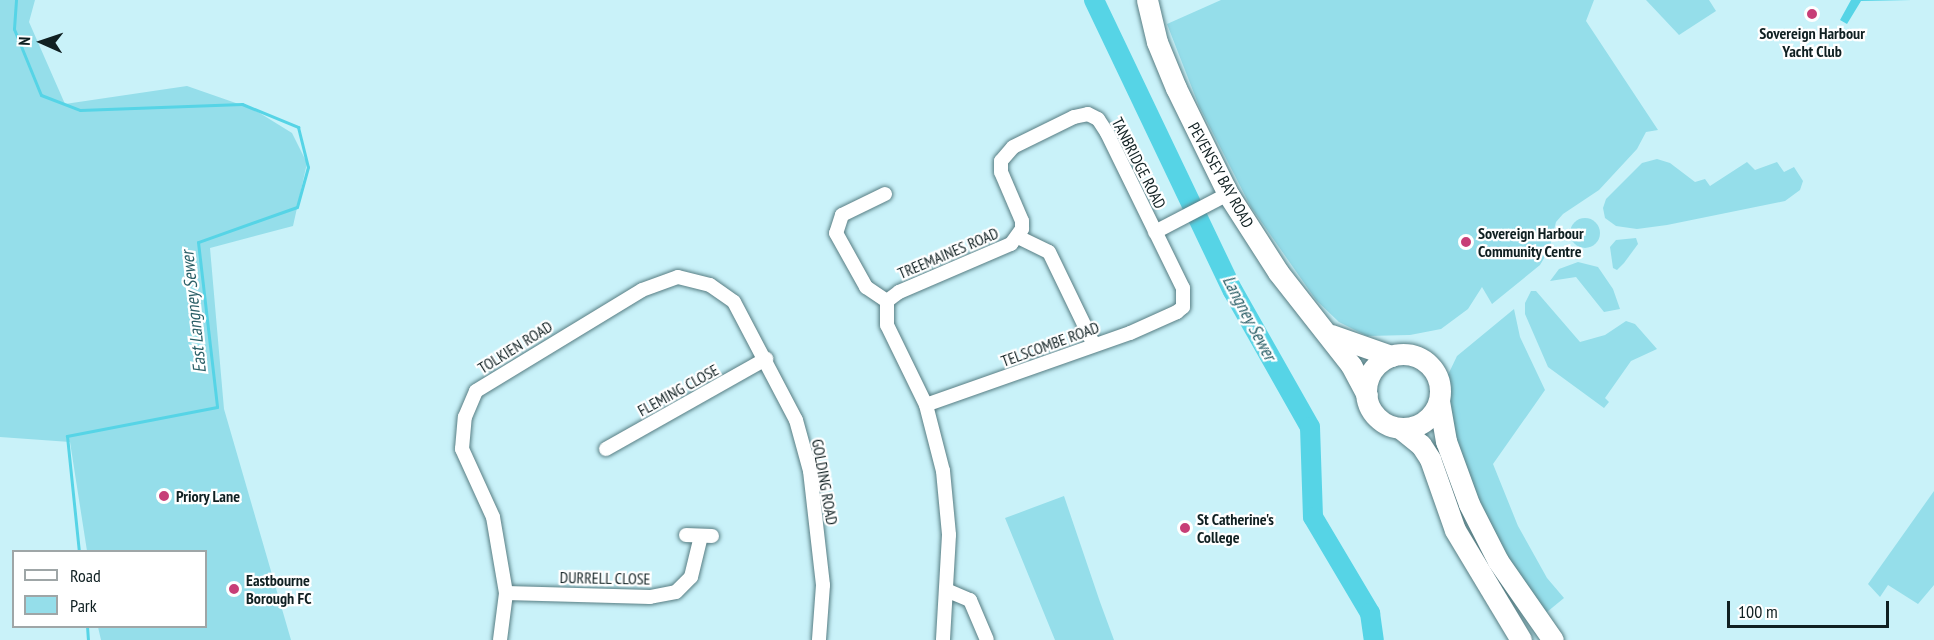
<!DOCTYPE html>
<html>
<head>
<meta charset="utf-8">
<style>
	body { margin:0 }
	#map { position:relative; width:1934px; height:640px; overflow:hidden; background:#c9f2f9; font-family:"PT Sans Narrow",sans-serif }
	div>[style] { position:absolute }
	.green>* { inset:0; background:#95deea }
	.round { border-radius:50% }
	.water>* { inset:0; background:#56d4e6 }
	.stream>* { height:3px; margin:-1.5px; padding:0 1.5px; transform-origin:1.5px; border-radius:1.5px; background:#56d4e6 }
	.river>* { height:20px; margin:-10px; padding:0 10px; transform-origin:10px; border-radius:10px; background:#56d4e6 }
	.roads { filter:drop-shadow(0 0 2px #577d83) drop-shadow(0 0 2px #577d83) }
	.minor>* { height:14px; margin:-7px; padding:0 7px; transform-origin:7px; border-radius:7px; background:#fff }
	.primary>* { height:21px; margin:-10.5px; padding:0 10.5px; transform-origin:10.5px; border-radius:10.5px; background:#fff }
	.primary>.ring { margin:-10.5px; padding:0; box-sizing:content-box; background:none; border:21px solid #fff; border-radius:50% }
	.dots>* { width:16px; height:16px; translate:-50% -50%; box-sizing:border-box; border:3px solid #fff; border-radius:50% }
	span { translate:-50% -50%; white-space:nowrap; text-align:center; line-height:1.15; -webkit-text-stroke:4.5px #fff; paint-order:stroke }
	.poi-label { font-size:16px; color:#102022; font-weight:700 }
	.left { translate:0 -50%; text-align:left }
	.street-label { font-size:16px; color:#102022 }
	.water-label { font-size:18px; color:#2b5f67; font-style:italic }
	.legend { position:absolute; left:12px; top:550px; width:195px; height:78px; box-sizing:border-box; background:#fff; border:2px solid #9fa6a7; margin:0; padding:8px 10px; list-style:none; font-size:18px; color:#102022 }
	.legend li { display:flex; align-items:center; gap:12px; height:30px }
	.legend b { width:30px; border:2px solid #9fa6a7 }
	.north { position:absolute; left:12px; top:12px; width:60px; height:60px; -webkit-text-stroke:4px #fff; paint-order:stroke; rotate:273deg; font-size:16px; font-weight:700; line-height:24px; text-align:center; color:#102022 }
	.north::after { content:''; display:block; margin:auto; width:21px; height:27px; background:#102022; clip-path:polygon(50% 0,100% 100%,50% 72%,0 100%) }
	.scale { position:absolute; left:1727px; top:601px; width:162px; height:27px; box-sizing:border-box; border:3px solid #102022; border-top:0; padding-left:8px; font-size:18px; line-height:21px; white-space:nowrap; color:#102022; -webkit-text-stroke:4px #fff; paint-order:stroke }
</style>
</head>
<body>
<div id="map">
	<div class="green">
		<i style="clip-path:polygon(0 0,35px 0,29px 22px,65px 104px,187px 86px,253px 109px,292px 133px,307px 163px,293px 226px,210px 248px,224px 409px,291px 640px,101px 640px,98px 627px,206px 626px,206px 552px,87px 551px,70px 442px,0 437px)"></i>
		<i style="clip-path:polygon(1221px 0,1594px 0,1586px 21px,1658px 130px,1646px 132px,1637px 149px,1599px 190px,1563px 214px,1556px 222px,1549px 250px,1540px 265px,1492px 304px,1482px 287px,1468px 309px,1441px 329px,1410px 335px,1367px 336px,1339px 322px,1316px 300px,1251px 207px,1199px 106px,1167px 24px)"></i>
		<i style="clip-path:polygon(1646px 0,1709px 0,1716px 11px,1679px 35px)"></i>
		<i style="clip-path:polygon(1657px 159px,1670px 163px,1695px 182px,1705px 179px,1710px 186px,1747px 162px,1755px 170px,1777px 162px,1784px 172px,1794px 167px,1803px 181px,1800px 190px,1785px 201px,1667px 225px,1637px 229px,1616px 226px,1605px 218px,1603px 208px,1606px 199px,1642px 163px)"></i>
		<i class="round" style="left:1570px;top:218px;width:30px;height:30px"></i>
		<i style="clip-path:polygon(1636px 238px,1638px 244px,1624px 263px,1617px 270px,1613px 268px,1610px 247px,1616px 240px)"></i>
		<i style="clip-path:polygon(1578px 262px,1598px 267px,1613px 289px,1620px 309px,1604px 312px,1576px 277px,1550px 281px,1559px 269px)"></i>
		<i style="clip-path:polygon(1531px 291px,1536px 291px,1580px 342px,1605px 335px,1626px 321px,1635px 324px,1657px 349px,1631px 361px,1605px 398px,1609px 402px,1604px 408px,1548px 367px,1525px 314px,1525px 303px)"></i>
		<i style="clip-path:polygon(1514px 309px,1520px 337px,1545px 390px,1493px 464px,1518px 526px,1547px 578px,1564px 598px,1547px 612px,1532px 601px,1486px 526px,1459px 458px,1448px 413px,1446px 379px,1457px 356px)"></i>
		<i style="clip-path:polygon(1934px 491px,1934px 585px,1918px 604px,1888px 585px,1880px 597px,1868px 584px)"></i>
		<i style="clip-path:polygon(1064px 496px,1100px 602px,1114px 640px,1055px 640px,1005px 518px)"></i>
	</div>
	<div class="water">
		<i style="clip-path:polygon(1851px 0,1912px 0,1861px 1px,1847px 24px,1840px 20px)"></i>
	</div>
	<div class="stream">
		<i style="left:16px;top:0;width:29px;rotate:94deg"></i>
		<i style="left:14px;top:29px;width:71px;rotate:67.8deg"></i>
		<i style="left:41px;top:95px;width:42px;rotate:21deg"></i>
		<i style="left:80px;top:110px;width:162px;rotate:-2.1deg"></i>
		<i style="left:242px;top:104px;width:61px;rotate:22.3deg"></i>
		<i style="left:298px;top:127px;width:41px;rotate:76deg"></i>
		<i style="left:308px;top:167px;width:41px;rotate:105.4deg"></i>
		<i style="left:297px;top:207px;width:105px;rotate:160.5deg"></i>
		<i style="left:198px;top:242px;width:166px;rotate:83.4deg"></i>
		<i style="left:217px;top:407px;width:153px;rotate:169.1deg"></i>
		<i style="left:67px;top:436px;width:117px;rotate:84.1deg"></i>
		<i style="left:87px;top:626px;width:14px;rotate:86deg"></i>
	</div>
	<div class="river">
		<i style="left:1094px;top:0;width:322px;rotate:64.5deg"></i>
		<i style="left:1233px;top:291px;width:156px;rotate:60.5deg"></i>
		<i style="left:1310px;top:427px;width:90px;rotate:88.1deg"></i>
		<i style="left:1313px;top:517px;width:112px;rotate:59.3deg"></i>
		<i style="left:1370px;top:613px;width:27px;rotate:82deg"></i>
	</div>
	<div class="roads">
		<div class="minor">
			<i style="left:885px;top:194px;width:48px;rotate:154deg"></i>
			<i style="left:842px;top:215px;width:19px;rotate:108deg"></i>
			<i style="left:836px;top:233px;width:62px;rotate:60.9deg"></i>
			<i style="left:866px;top:287px;width:25px;rotate:34deg"></i>
			<i style="left:1155px;top:232px;width:82px;rotate:-27.5deg"></i>
			<i style="left:1018px;top:237px;width:34px;rotate:26deg"></i>
			<i style="left:1049px;top:252px;width:103px;rotate:64.2deg"></i>
			<i style="left:887px;top:301px;width:15px;rotate:-37deg"></i>
			<i style="left:899px;top:292px;width:122px;rotate:-23.2deg"></i>
			<i style="left:1011px;top:244px;width:19px;rotate:-54deg"></i>
			<i style="left:1022px;top:229px;width:8px;rotate:-90deg"></i>
			<i style="left:1022px;top:221px;width:53px;rotate:-113.2deg"></i>
			<i style="left:1001px;top:172px;width:11px;rotate:-90deg"></i>
			<i style="left:1001px;top:161px;width:18px;rotate:-49deg"></i>
			<i style="left:1013px;top:147px;width:68px;rotate:-26.2deg"></i>
			<i style="left:1074px;top:117px;width:14px;rotate:-12deg"></i>
			<i style="left:1088px;top:114px;width:11px;rotate:27deg"></i>
			<i style="left:1098px;top:119px;width:17px;rotate:57deg"></i>
			<i style="left:1107px;top:133px;width:173px;rotate:63.9deg"></i>
			<i style="left:1183px;top:288px;width:19px;rotate:90deg"></i>
			<i style="left:1183px;top:307px;width:8px;rotate:140deg"></i>
			<i style="left:1177px;top:312px;width:51px;rotate:155.9deg"></i>
			<i style="left:1130px;top:333px;width:216px;rotate:160.6deg"></i>
			<i style="left:887px;top:301px;width:24px;rotate:90deg"></i>
			<i style="left:887px;top:325px;width:89px;rotate:64deg"></i>
			<i style="left:926px;top:405px;width:68px;rotate:75.6deg"></i>
			<i style="left:943px;top:471px;width:64px;rotate:84.6deg"></i>
			<i style="left:949px;top:535px;width:105px;rotate:93.3deg"></i>
			<i style="left:606px;top:449px;width:184px;rotate:-29.4deg"></i>
			<i style="left:686px;top:535px;width:26px;rotate:2deg"></i>
			<i style="left:946px;top:590px;width:26px;rotate:23deg"></i>
			<i style="left:970px;top:600px;width:43px;rotate:67deg"></i>
			<i style="left:506px;top:593px;width:144px;rotate:1.6deg"></i>
			<i style="left:650px;top:597px;width:26px;rotate:-11deg"></i>
			<i style="left:676px;top:592px;width:21px;rotate:-45deg"></i>
			<i style="left:691px;top:577px;width:42px;rotate:-76.3deg"></i>
			<i style="left:500px;top:640px;width:47px;rotate:-82.7deg"></i>
			<i style="left:506px;top:593px;width:77px;rotate:-99.7deg"></i>
			<i style="left:493px;top:517px;width:75px;rotate:-114.5deg"></i>
			<i style="left:462px;top:449px;width:32px;rotate:-85deg"></i>
			<i style="left:465px;top:417px;width:28px;rotate:-67deg"></i>
			<i style="left:476px;top:391px;width:194px;rotate:-31.3deg"></i>
			<i style="left:642px;top:290px;width:38px;rotate:-20deg"></i>
			<i style="left:678px;top:277px;width:33px;rotate:14deg"></i>
			<i style="left:710px;top:285px;width:29px;rotate:35deg"></i>
			<i style="left:734px;top:302px;width:133px;rotate:62.3deg"></i>
			<i style="left:796px;top:420px;width:53px;rotate:74.6deg"></i>
			<i style="left:810px;top:471px;width:115px;rotate:83.5deg"></i>
			<i style="left:823px;top:585px;width:55px;rotate:94.2deg"></i>
		</div>
		<div class="primary">
			<i style="left:1147px;top:0;width:43px;rotate:76.6deg"></i>
			<i style="left:1157px;top:42px;width:50px;rotate:67.6deg"></i>
			<i style="left:1176px;top:88px;width:118px;rotate:63.9deg"></i>
			<i style="left:1228px;top:194px;width:93px;rotate:57.3deg"></i>
			<i style="left:1278px;top:272px;width:118px;rotate:51.9deg"></i>
			<i style="left:1351px;top:365px;width:34px;rotate:62deg"></i>
			<i style="left:1331px;top:335px;width:64px;rotate:19.3deg"></i>
			<i class="ring" style="left:1366px;top:354px;width:53px;height:53px"></i>
			<i style="left:1439px;top:401px;width:41px;rotate:80.1deg"></i>
			<i style="left:1446px;top:441px;width:67px;rotate:69.9deg"></i>
			<i style="left:1469px;top:504px;width:64px;rotate:63deg"></i>
			<i style="left:1498px;top:561px;width:96px;rotate:55.2deg"></i>
			<i style="left:1400px;top:428px;width:27px;rotate:39deg"></i>
			<i style="left:1421px;top:445px;width:17px;rotate:57deg"></i>
			<i style="left:1430px;top:459px;width:75px;rotate:70.6deg"></i>
			<i style="left:1455px;top:530px;width:128px;rotate:59deg"></i>
		</div>
	</div>
	<div class="dots">
		<i style="left:1812px;top:14px;background:#c73e77"></i>
		<i style="left:1466px;top:242px;background:#c73e77"></i>
		<i style="left:164px;top:496px;background:#c73e77"></i>
		<i style="left:1185px;top:528px;background:#c73e77"></i>
		<i style="left:234px;top:589px;background:#c73e77"></i>
	</div>
	<div class="poi-label">
		<span style="left:1812px;top:42px">Sovereign Harbour<br>Yacht Club</span>
		<span class="left" style="left:1478px;top:242px">Sovereign Harbour<br>Community Centre</span>
		<span class="left" style="left:176px;top:496px">Priory Lane</span>
		<span class="left" style="left:1197px;top:528px">St Catherine's<br>College</span>
		<span class="left" style="left:246px;top:589px">Eastbourne<br>Borough FC</span>
	</div>
	<div class="street-label">
		<span style="left:1139px;top:163px;rotate:63deg">TANBRIDGE ROAD</span>
		<span style="left:1221px;top:175px;rotate:61deg">PEVENSEY BAY ROAD</span>
		<span style="left:948px;top:253px;rotate:-23deg">TREEMAINES ROAD</span>
		<span style="left:1050px;top:344px;rotate:-20deg">TELSCOMBE ROAD</span>
		<span style="left:515px;top:347px;rotate:-32deg">TOLKIEN ROAD</span>
		<span style="left:678px;top:390px;rotate:-29deg">FLEMING CLOSE</span>
		<span style="left:825px;top:482px;rotate:80deg">GOLDING ROAD</span>
		<span style="left:605px;top:578px;rotate:1deg">DURRELL CLOSE</span>
	</div>
	<div class="water-label">
		<span style="left:194px;top:312px;rotate:-96deg">East Langney Sewer</span>
		<span style="left:1249px;top:318px;rotate:62deg">Langney Sewer</span>
	</div>
	<ul class="legend">
	<li><b style="height:8px;background:#fff"></b>Road</li>
	<li><b style="height:16px;background:#95deea"></b>Park</li>
	</ul>
	<div class="north">N</div>
	<div class="scale">100 m</div>
</div>
</body>
</html>
